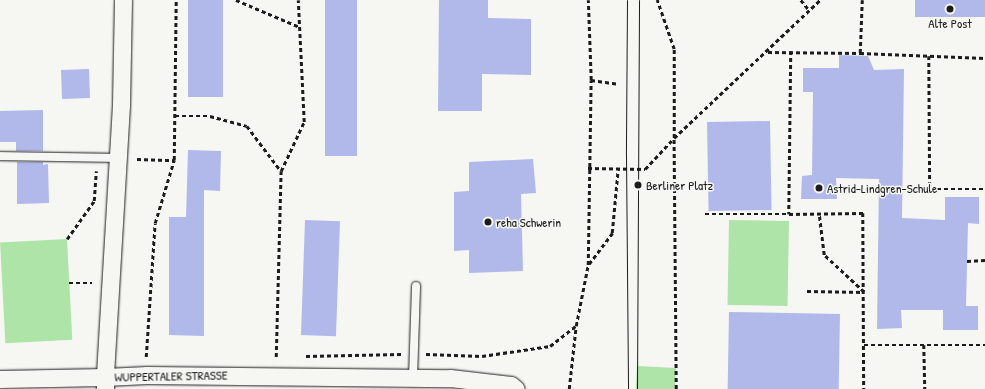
<!DOCTYPE html>
<html>
<head>
<meta charset="utf-8">
<style>
	body { margin:0 }
	#map { position:relative; width:985px; height:389px; overflow:hidden; background:#f6f6f2; font-family:"Patrick Hand",sans-serif }
	div>[style] { position:absolute }
	.green>* { inset:0; background:#aee4a8; transform-origin:0 0 }
	.building>* { inset:0; background:#b0b9ea; transform-origin:0 0 }
	.path>* { height:2.5px; margin-top:-1.25px; transform-origin:0; background:repeating-linear-gradient(90deg,#1c1c1c 0 4px,transparent 0 7px) }
	.roads { filter:drop-shadow(0 0 1px #1c1c1c) drop-shadow(0 0 1px #1c1c1c) }
	.lane>* { height:8px; margin:-4px; padding:0 4px; transform-origin:4px; border-radius:4px; background:#f6f6f2 }
	.street>* { height:17px; margin:-8.5px; padding:0 8.5px; transform-origin:8.5px; border-radius:8.5px; background:#f6f6f2 }
	.tram>* { height:1px; margin:-0.5px; padding:0 0.5px; transform-origin:0.5px; border-radius:0.5px; background:#1c1c1c }
	.dots>* { width:11px; height:11px; translate:-50% -50%; box-sizing:border-box; border:2px solid #f6f6f2; border-radius:50% }
	span { translate:-50% -50%; white-space:nowrap; text-align:center; line-height:1.15; -webkit-text-stroke:3px #f6f6f2; paint-order:stroke }
	.poi-label { font-size:13px; color:#1c1c1c }
	.left { translate:0 -50%; text-align:left }
	.street-label { font-size:13px; color:#1c1c1c }
</style>
</head>
<body>
<div id="map">
	<div class="green">
		<i style="left:729px;top:220px;width:60px;height:85px;rotate:1deg"></i>
		<i style="left:67px;top:239px;width:101px;height:67px;rotate:87deg"></i>
		<i style="left:637px;top:366px;width:39px;height:23px;rotate:3deg"></i>
	</div>
	<div class="building">
		<i style="left:188px;top:0;width:35px;height:97px"></i>
		<i style="left:325px;top:0;width:32px;height:156px"></i>
		<i style="clip-path:polygon(439px 0,488px 0,488px 18px,531px 19px,531px 75px,482px 74px,482px 111px,438px 111px)"></i>
		<i style="left:915px;top:0;width:70px;height:17px"></i>
		<i style="clip-path:polygon(839px 55px,868px 56px,874px 70px,904px 69px,902px 218px,945px 220px,945px 197px,979px 197px,979px 224px,968px 223px,966px 306px,978px 306px,978px 330px,943px 330px,943px 310px,901px 310px,902px 328px,877px 329px,879px 179px,836px 178px,837px 199px,801px 199px,802px 176px,812px 175px,813px 92px,803px 92px,803px 68px,839px 68px)"></i>
		<i style="left:89px;top:69px;width:29px;height:28px;rotate:88deg"></i>
		<i style="clip-path:polygon(43px 110px,43px 151px,16px 151px,16px 142px,0 142px,0 111px)"></i>
		<i style="left:770px;top:121px;width:89px;height:63px;rotate:89deg"></i>
		<i style="clip-path:polygon(188px 150px,221px 151px,220px 191px,204px 190px,204px 336px,169px 335px,169px 217px,186px 217px)"></i>
		<i style="clip-path:polygon(533px 159px,536px 193px,521px 194px,523px 271px,469px 273px,469px 250px,454px 251px,454px 192px,469px 191px,469px 162px)"></i>
		<i style="clip-path:polygon(17px 162px,43px 162px,43px 165px,48px 164px,49px 203px,17px 204px)"></i>
		<i style="left:305px;top:220px;width:35px;height:115px;rotate:2deg"></i>
		<i style="left:729px;top:312px;width:111px;height:77px;rotate:1deg"></i>
	</div>
	<div class="path">
		<i style="left:236px;top:0;width:69px;rotate:22.9deg"></i>
		<i style="left:801px;top:0;width:13px;rotate:51deg"></i>
		<i style="left:791px;top:51px;width:163px;rotate:90.7deg"></i>
		<i style="left:789px;top:214px;width:74px;rotate:-0.8deg"></i>
		<i style="left:863px;top:213px;width:176px;rotate:89.7deg"></i>
		<i style="left:768px;top:52px;width:92px;rotate:0.6deg"></i>
		<i style="left:860px;top:53px;width:125px;rotate:2.3deg"></i>
		<i style="left:860px;top:53px;width:53px;rotate:-87.8deg"></i>
		<i style="left:929px;top:56px;width:133px;rotate:89.6deg"></i>
		<i style="left:930px;top:189px;width:55px"></i>
		<i style="left:591px;top:80px;width:27px;rotate:8deg"></i>
		<i style="left:175px;top:116px;width:35px"></i>
		<i style="left:210px;top:116px;width:38px;rotate:15deg"></i>
		<i style="left:247px;top:126px;width:56px;rotate:52.9deg"></i>
		<i style="left:137px;top:159px;width:37px;rotate:2deg"></i>
		<i style="left:588px;top:168px;width:57px;rotate:1deg"></i>
		<i style="left:645px;top:169px;width:42px;rotate:-46.9deg"></i>
		<i style="left:674px;top:138px;width:89px;rotate:-90deg"></i>
		<i style="left:674px;top:49px;width:52px;rotate:-109.1deg"></i>
		<i style="left:705px;top:214px;width:84px"></i>
		<i style="left:67px;top:239px;width:47px;rotate:-54.6deg"></i>
		<i style="left:94px;top:201px;width:30px;rotate:-86deg"></i>
		<i style="left:967px;top:261px;width:18px;rotate:-3deg"></i>
		<i style="left:589px;top:264px;width:39px;rotate:-53deg"></i>
		<i style="left:612px;top:233px;width:65px;rotate:-84.7deg"></i>
		<i style="left:69px;top:283px;width:23px"></i>
		<i style="left:807px;top:291px;width:57px;rotate:1deg"></i>
		<i style="left:864px;top:292px;width:54px;rotate:-137.2deg"></i>
		<i style="left:824px;top:255px;width:41px;rotate:-97deg"></i>
		<i style="left:864px;top:345px;width:121px"></i>
		<i style="left:924px;top:345px;width:44px;rotate:88.7deg"></i>
		<i style="left:426px;top:354px;width:56px;rotate:2deg"></i>
		<i style="left:482px;top:356px;width:69px;rotate:-8.4deg"></i>
		<i style="left:550px;top:346px;width:33px;rotate:-38deg"></i>
		<i style="left:306px;top:356px;width:95px;rotate:-1.2deg"></i>
		<i style="left:146px;top:357px;width:134px;rotate:-86.2deg"></i>
		<i style="left:155px;top:223px;width:66px;rotate:-73.2deg"></i>
		<i style="left:174px;top:160px;width:160px;rotate:-89.3deg"></i>
		<i style="left:276px;top:357px;width:186px;rotate:-88.5deg"></i>
		<i style="left:281px;top:171px;width:54px;rotate:-64.9deg"></i>
		<i style="left:304px;top:122px;width:122px;rotate:-92.8deg"></i>
		<i style="left:569px;top:389px;width:63px;rotate:-83.7deg"></i>
		<i style="left:576px;top:326px;width:62px;rotate:-78.9deg"></i>
		<i style="left:588px;top:265px;width:185px;rotate:-89.1deg"></i>
		<i style="left:591px;top:80px;width:80px;rotate:-92.1deg"></i>
		<i style="left:676px;top:389px;width:251px;rotate:-90.5deg"></i>
		<i style="left:674px;top:138px;width:201px;rotate:-43.4deg"></i>
	</div>
	<div class="roads">
		<div class="lane">
			<i style="left:0;top:156px;width:117px;rotate:1deg"></i>
			<i style="left:413px;top:378px;width:92px;rotate:-88.1deg"></i>
		</div>
		<div class="street">
			<i style="left:123px;top:0;width:105px;rotate:91.1deg"></i>
			<i style="left:121px;top:105px;width:272px;rotate:93.4deg"></i>
			<i style="left:105px;top:377px;width:42px;rotate:-2.7deg"></i>
			<i style="left:147px;top:375px;width:303px;rotate:0.6deg"></i>
			<i style="left:450px;top:378px;width:61px;rotate:6.5deg"></i>
			<i style="left:511px;top:385px;width:6px;rotate:39deg"></i>
			<i style="left:0;top:379px;width:105px;rotate:-1.1deg"></i>
			<i style="left:105px;top:377px;width:12px;rotate:90deg"></i>
		</div>
	</div>
	<div class="tram">
		<i style="left:627px;top:0;width:155px;rotate:90.4deg"></i>
		<i style="left:626px;top:155px;width:234px;rotate:89.5deg"></i>
		<i style="left:637px;top:389px;width:389px;rotate:-89.7deg"></i>
	</div>
	<div class="dots">
		<i style="left:950px;top:9px;background:#1c1c1c"></i>
		<i style="left:638px;top:185px;background:#1c1c1c"></i>
		<i style="left:819px;top:188px;background:#1c1c1c"></i>
		<i style="left:488px;top:222px;background:#1c1c1c"></i>
	</div>
	<div class="poi-label">
		<span style="left:950px;top:23px">Alte Post</span>
		<span class="left" style="left:646px;top:185px">Berliner Platz</span>
		<span class="left" style="left:827px;top:188px">Astrid-Lindgren-Schule</span>
		<span class="left" style="left:496px;top:222px">reha Schwerin</span>
	</div>
	<div class="street-label">
		<span style="left:171px;top:376px;rotate:-1deg">WUPPERTALER STRASSE</span>
	</div>
</div>
</body>
</html>
